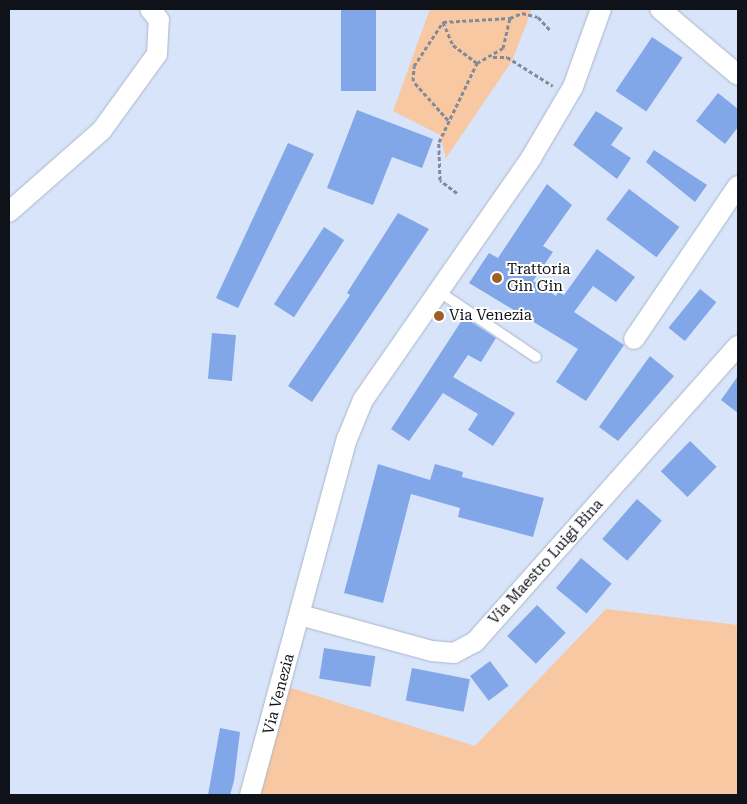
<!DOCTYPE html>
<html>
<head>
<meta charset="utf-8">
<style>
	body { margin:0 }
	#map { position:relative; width:747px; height:804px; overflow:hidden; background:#d8e4f9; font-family:"Roboto Serif",serif }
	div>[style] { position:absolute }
	.green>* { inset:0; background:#f7c8a2 }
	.building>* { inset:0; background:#81a7e8; transform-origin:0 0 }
	.path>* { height:3px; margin-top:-1.5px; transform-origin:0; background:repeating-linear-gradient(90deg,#828b99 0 4px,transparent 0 6.5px) }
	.roads { filter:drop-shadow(0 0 1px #aab6c9) drop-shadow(0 0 1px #aab6c9) }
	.lane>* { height:10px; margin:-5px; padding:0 5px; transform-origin:5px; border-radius:5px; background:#fff }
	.street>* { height:20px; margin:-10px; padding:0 10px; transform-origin:10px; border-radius:10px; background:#fff }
	.dots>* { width:14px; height:14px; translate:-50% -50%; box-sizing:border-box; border:2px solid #fff; border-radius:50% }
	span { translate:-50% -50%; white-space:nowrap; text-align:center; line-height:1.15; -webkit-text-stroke:4px #fff; paint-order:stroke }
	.poi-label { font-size:15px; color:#0f1319 }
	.left { translate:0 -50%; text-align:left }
	.street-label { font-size:15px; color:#0f1319 }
	.frame { position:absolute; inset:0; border:10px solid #0f1319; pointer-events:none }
</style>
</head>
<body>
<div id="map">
	<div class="green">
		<i style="clip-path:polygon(430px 9px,532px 9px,512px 61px,446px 158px,440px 135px,393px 111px)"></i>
		<i style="clip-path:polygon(606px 609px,738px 625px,738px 795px,250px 795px,282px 685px,475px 746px)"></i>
	</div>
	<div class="building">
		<i style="left:341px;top:9px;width:35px;height:82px"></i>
		<i style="left:652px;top:37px;width:37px;height:65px;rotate:34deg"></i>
		<i style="clip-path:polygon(718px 93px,738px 109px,738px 127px,725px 144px,696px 121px)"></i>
		<i style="clip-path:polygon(357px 110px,433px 139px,422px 168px,392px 157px,373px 205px,327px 188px)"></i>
		<i style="clip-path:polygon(596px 111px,623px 128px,611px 145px,631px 158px,617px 179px,573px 145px)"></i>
		<i style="clip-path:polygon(288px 143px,314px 154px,238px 308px,216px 298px)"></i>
		<i style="clip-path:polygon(654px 150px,707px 185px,695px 202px,646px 162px)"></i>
		<i style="clip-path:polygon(547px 184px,572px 205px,543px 246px,553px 252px,533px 281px,556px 296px,558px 292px,564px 295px,597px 249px,635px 277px,616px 302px,593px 286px,574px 312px,624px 345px,586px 401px,556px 382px,578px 349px,469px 283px,489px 253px,498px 258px)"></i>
		<i style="left:629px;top:189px;width:63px;height:38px;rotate:37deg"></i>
		<i style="clip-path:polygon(398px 213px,429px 229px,312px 402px,288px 386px,350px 295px,347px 293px)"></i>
		<i style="left:324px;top:227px;width:24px;height:92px;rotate:33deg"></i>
		<i style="left:700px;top:289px;width:21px;height:50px;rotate:39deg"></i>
		<i style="clip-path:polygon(464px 317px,496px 338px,481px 362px,468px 355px,453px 377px,515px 413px,493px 446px,468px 430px,478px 414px,443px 393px,409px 441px,391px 429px)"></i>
		<i style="left:212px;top:333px;width:24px;height:46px;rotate:5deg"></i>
		<i style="clip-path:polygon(650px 356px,674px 376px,618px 441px,599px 427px)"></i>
		<i style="clip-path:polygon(738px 376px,738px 413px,721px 400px)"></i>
		<i style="left:690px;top:441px;width:37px;height:42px;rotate:44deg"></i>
		<i style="clip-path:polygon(378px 464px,430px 480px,435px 464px,463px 472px,462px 477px,544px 498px,533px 537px,458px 517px,460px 508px,411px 494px,383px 603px,344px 593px)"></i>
		<i style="left:637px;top:499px;width:33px;height:53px;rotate:41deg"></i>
		<i style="left:581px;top:558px;width:40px;height:39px;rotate:40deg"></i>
		<i style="left:537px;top:605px;width:40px;height:43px;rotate:44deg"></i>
		<i style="left:324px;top:648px;width:52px;height:31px;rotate:9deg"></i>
		<i style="left:490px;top:661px;width:31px;height:25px;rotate:53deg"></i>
		<i style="left:412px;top:668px;width:59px;height:33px;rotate:11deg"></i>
		<i style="clip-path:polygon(220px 728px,240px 732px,234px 781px,230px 795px,208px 795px)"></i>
	</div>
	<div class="path">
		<i style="left:443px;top:22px;width:25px;rotate:67deg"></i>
		<i style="left:453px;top:45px;width:30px;rotate:37deg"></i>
		<i style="left:477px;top:63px;width:30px;rotate:-30deg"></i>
		<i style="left:503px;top:48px;width:31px;rotate:-77deg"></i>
		<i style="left:510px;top:18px;width:13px;rotate:-23deg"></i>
		<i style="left:522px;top:13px;width:16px;rotate:14deg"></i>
		<i style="left:538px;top:17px;width:18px;rotate:47deg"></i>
		<i style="left:493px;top:57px;width:14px"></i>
		<i style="left:507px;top:57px;width:54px;rotate:32.2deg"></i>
		<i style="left:448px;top:120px;width:52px;rotate:-131.9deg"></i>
		<i style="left:413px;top:81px;width:15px;rotate:-86deg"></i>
		<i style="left:414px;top:66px;width:53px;rotate:-56.6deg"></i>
		<i style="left:443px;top:22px;width:67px;rotate:-3.4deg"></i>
		<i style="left:457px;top:193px;width:21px;rotate:-143deg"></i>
		<i style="left:440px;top:180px;width:38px;rotate:-92deg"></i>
		<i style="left:439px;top:142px;width:88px;rotate:-64.3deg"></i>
	</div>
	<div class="roads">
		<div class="lane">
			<i style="left:438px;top:291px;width:118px;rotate:34deg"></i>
		</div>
		<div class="street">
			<i style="left:660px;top:9px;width:102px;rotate:40.2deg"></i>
			<i style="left:9px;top:212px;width:124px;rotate:-41.4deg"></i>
			<i style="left:102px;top:130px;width:94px;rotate:-54.1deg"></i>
			<i style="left:157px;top:54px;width:34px;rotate:-87deg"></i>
			<i style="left:159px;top:20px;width:14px;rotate:-129deg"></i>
			<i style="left:634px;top:339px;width:185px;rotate:-55.8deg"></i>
			<i style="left:300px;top:615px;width:137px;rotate:15.3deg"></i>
			<i style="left:432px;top:651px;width:22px;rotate:5deg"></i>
			<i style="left:454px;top:653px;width:24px;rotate:-28deg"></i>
			<i style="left:475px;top:642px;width:396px;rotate:-48.4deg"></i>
			<i style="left:250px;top:795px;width:369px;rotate:-74.8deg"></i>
			<i style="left:347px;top:439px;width:42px;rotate:-67.7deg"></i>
			<i style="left:363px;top:400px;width:295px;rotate:-55.2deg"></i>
			<i style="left:531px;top:158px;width:82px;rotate:-59.4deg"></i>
			<i style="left:573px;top:87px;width:83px;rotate:-70.3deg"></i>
		</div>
	</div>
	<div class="dots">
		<i style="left:497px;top:278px;background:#9f6027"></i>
		<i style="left:439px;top:316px;background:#9f6027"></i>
	</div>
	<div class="poi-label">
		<span class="left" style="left:507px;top:278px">Trattoria<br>Gin Gin</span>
		<span class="left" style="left:449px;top:316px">Via Venezia</span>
	</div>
	<div class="street-label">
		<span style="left:546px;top:562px;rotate:-48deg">Via Maestro Luigi Bina</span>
		<span style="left:279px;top:694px;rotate:-75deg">Via Venezia</span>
	</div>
	<div class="frame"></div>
</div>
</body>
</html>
